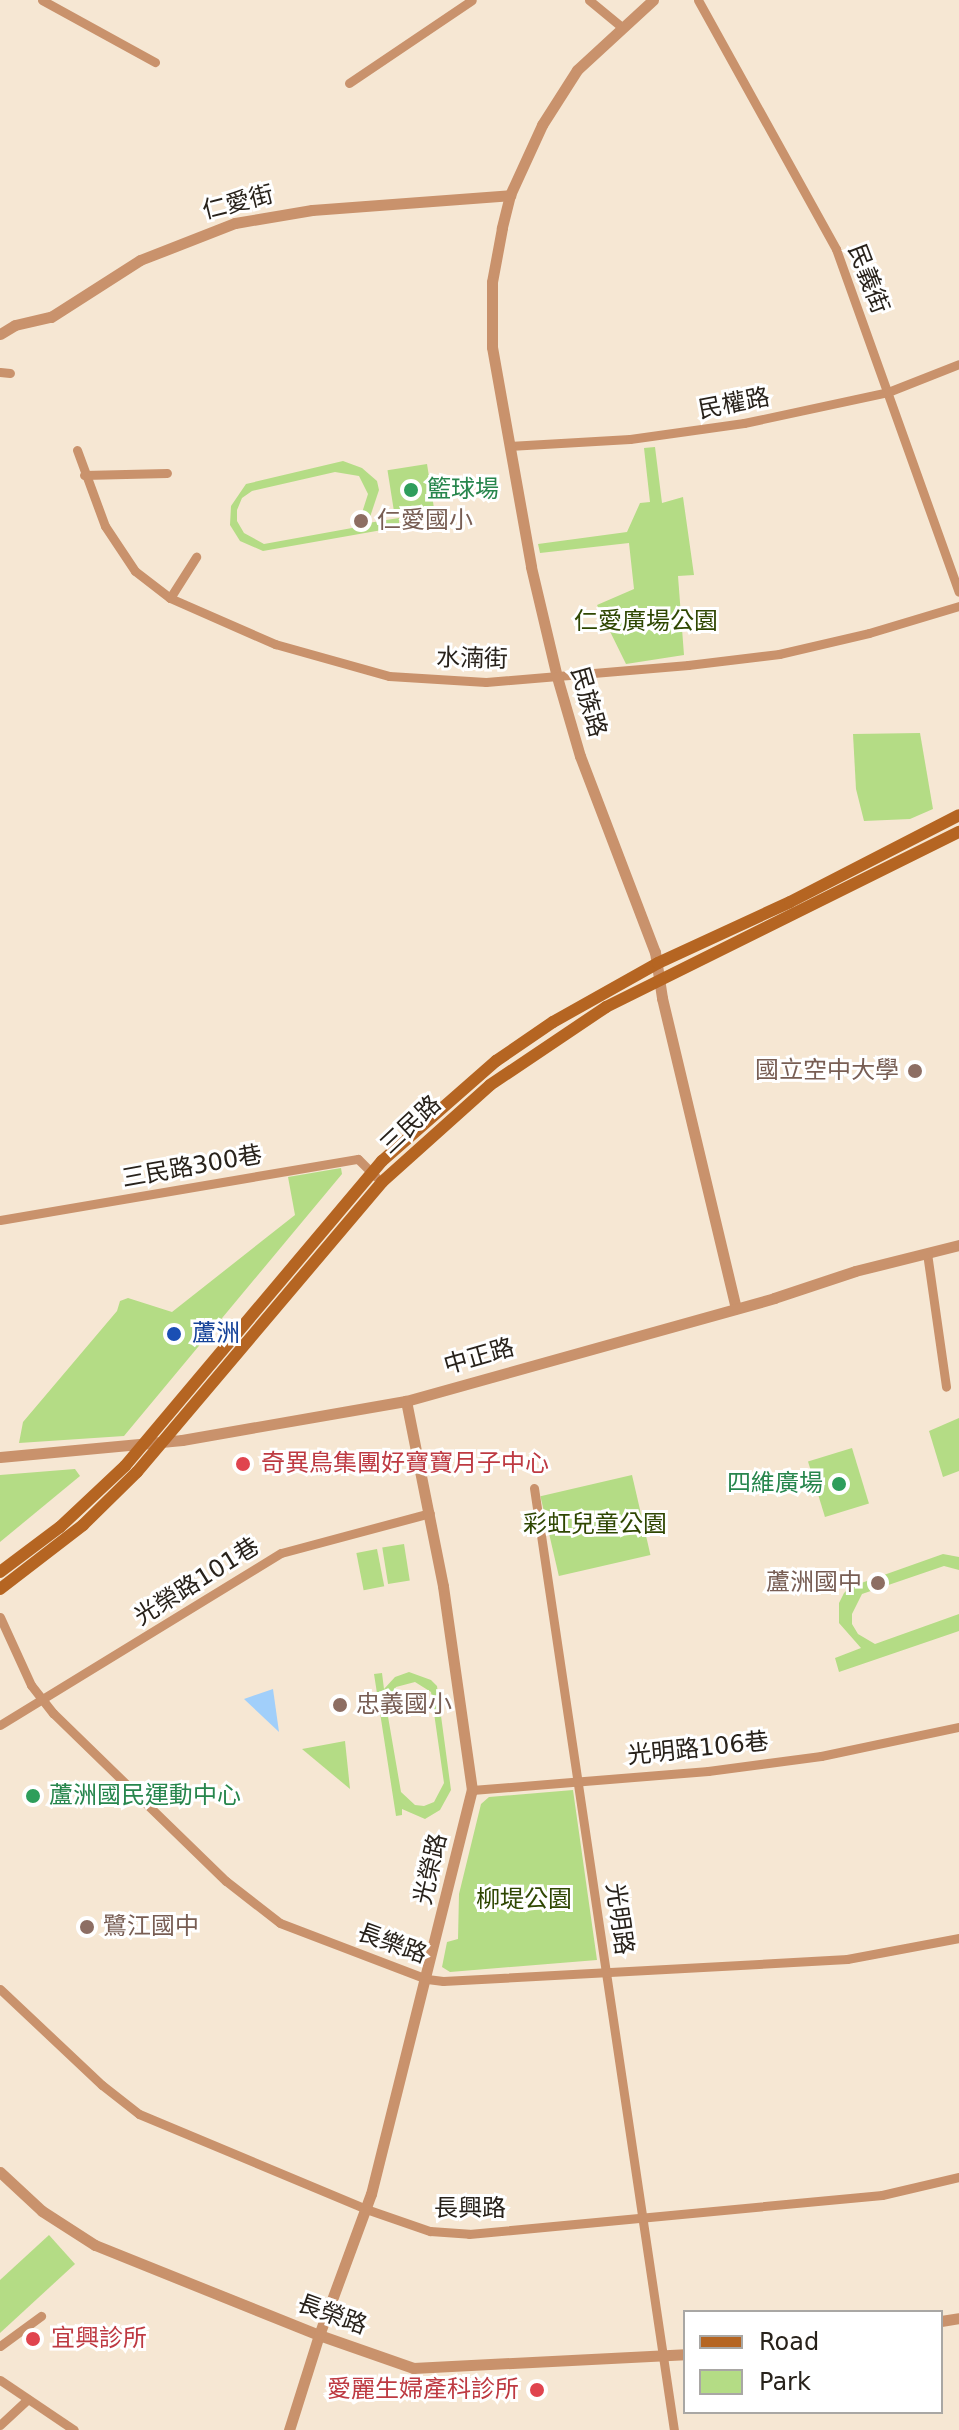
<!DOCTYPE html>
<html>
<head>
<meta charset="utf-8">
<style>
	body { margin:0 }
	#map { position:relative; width:959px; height:2430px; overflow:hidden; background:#f6e7d3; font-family:"DejaVu Sans","Noto Sans TC",sans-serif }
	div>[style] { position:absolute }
	.green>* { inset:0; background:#b4dc85; transform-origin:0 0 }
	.water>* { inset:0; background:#a1cffa }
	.minor>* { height:9px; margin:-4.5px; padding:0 4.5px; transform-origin:4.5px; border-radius:4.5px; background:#c9926c }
	.tertiary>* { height:11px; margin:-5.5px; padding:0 5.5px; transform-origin:5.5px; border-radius:5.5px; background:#c9926c }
	.secondary>* { height:12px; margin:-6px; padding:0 6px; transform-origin:6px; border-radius:6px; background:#b56522 }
	.dots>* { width:22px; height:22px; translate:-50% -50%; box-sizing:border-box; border:4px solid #fff; border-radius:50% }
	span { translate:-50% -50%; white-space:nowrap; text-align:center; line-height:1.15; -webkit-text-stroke:6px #fff; paint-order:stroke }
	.street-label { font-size:24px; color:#28221b }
	.leisure-label { font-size:24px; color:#27864d }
	.left { translate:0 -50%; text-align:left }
	.right { translate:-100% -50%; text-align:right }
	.education-label { font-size:24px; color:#785e54 }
	.park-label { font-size:24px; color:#2f4702 }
	.transit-label { font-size:24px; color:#164399 }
	.health-label { font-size:24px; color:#be3a42 }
	.legend { position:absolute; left:683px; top:2310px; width:260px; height:104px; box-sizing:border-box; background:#fff; border:2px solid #a9a7a4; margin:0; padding:10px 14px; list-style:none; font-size:24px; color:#28221b }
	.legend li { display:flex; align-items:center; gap:16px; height:40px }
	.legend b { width:40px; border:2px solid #a9a7a4 }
</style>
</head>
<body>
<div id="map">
	<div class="green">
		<i style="clip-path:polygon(655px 447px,662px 503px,683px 497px,694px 575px,678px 576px,684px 655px,626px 664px,597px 605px,634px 589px,629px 543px,540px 553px,538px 544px,627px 532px,640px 503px,650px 502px,644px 448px)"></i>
		<i style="clip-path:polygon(evenodd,343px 461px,362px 468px,377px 481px,379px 490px,368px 523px,399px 518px,399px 527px,263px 551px,240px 541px,230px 525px,231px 506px,246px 484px,343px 461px,335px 472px,359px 476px,368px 494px,360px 519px,352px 528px,264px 544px,244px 533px,237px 521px,237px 510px,242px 498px,252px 491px,335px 472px)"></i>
		<i style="left:427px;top:464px;width:45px;height:40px;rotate:81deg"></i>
		<i style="clip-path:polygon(920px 733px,933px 809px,910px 819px,864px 821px,856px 789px,853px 734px)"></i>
		<i style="clip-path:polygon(341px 1168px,342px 1174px,124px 1436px,19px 1443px,23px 1422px,117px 1311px,120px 1301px,128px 1298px,172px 1312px,295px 1215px,288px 1177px)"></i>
		<i style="clip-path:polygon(959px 1418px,959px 1471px,943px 1477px,929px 1431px)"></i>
		<i style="left:852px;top:1448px;width:58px;height:46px;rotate:73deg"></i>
		<i style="clip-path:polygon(75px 1469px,80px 1476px,0 1542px,0 1475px)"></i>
		<i style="left:632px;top:1475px;width:82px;height:94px;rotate:77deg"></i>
		<i style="left:404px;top:1544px;width:37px;height:22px;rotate:81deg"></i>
		<i style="left:377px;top:1549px;width:38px;height:21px;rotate:79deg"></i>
		<i style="clip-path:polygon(943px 1554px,959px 1557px,959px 1570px,944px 1566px,862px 1594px,852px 1614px,852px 1624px,858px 1634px,875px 1644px,959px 1614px,959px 1631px,839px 1672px,835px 1658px,861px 1648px,839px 1623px,839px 1603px,844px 1593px,850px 1587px)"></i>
		<i style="clip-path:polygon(evenodd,409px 1672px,431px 1680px,437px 1686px,451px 1790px,440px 1810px,425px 1819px,402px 1809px,402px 1815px,396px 1816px,374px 1674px,382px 1673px,384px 1689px,395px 1677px,409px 1672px,415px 1682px,431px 1692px,444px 1783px,434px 1802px,424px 1806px,415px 1805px,401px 1792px,386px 1705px,396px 1687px,415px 1682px)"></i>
		<i style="clip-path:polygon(345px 1741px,350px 1789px,302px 1749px)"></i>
		<i style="clip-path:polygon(573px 1790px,597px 1960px,450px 1972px,442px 1967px,447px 1942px,458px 1939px,459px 1894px,481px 1804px,489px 1797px)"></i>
		<i style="clip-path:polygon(49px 2235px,75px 2264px,0 2333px,0 2280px)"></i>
	</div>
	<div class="water">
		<i style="clip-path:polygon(273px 1689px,279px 1732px,244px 1699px)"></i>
	</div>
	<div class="minor">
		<i style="left:42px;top:0;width:129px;rotate:28.8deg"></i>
		<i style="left:589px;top:0;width:44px;rotate:39.5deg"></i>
		<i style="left:698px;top:0;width:285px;rotate:61deg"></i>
		<i style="left:836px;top:249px;width:364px;rotate:70.3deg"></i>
		<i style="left:349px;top:83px;width:148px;rotate:-34deg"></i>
		<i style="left:0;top:372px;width:10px;rotate:6deg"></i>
		<i style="left:509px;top:446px;width:121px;rotate:-3.3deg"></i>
		<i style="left:630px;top:439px;width:115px;rotate:-8deg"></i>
		<i style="left:744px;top:423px;width:147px;rotate:-12.1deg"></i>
		<i style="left:888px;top:392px;width:76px;rotate:-21.5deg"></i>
		<i style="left:77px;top:450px;width:81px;rotate:69.8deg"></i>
		<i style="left:105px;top:526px;width:54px;rotate:56.3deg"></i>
		<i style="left:135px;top:571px;width:44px;rotate:37.6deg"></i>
		<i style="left:170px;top:598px;width:115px;rotate:23.7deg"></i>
		<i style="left:275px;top:644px;width:118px;rotate:15.7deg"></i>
		<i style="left:389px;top:676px;width:97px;rotate:3.5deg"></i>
		<i style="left:486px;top:682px;width:203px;rotate:-4.8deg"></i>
		<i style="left:688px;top:665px;width:92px;rotate:-6.9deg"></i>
		<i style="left:779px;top:654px;width:92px;rotate:-13.1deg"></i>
		<i style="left:869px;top:633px;width:94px;rotate:-16.7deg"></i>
		<i style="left:84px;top:475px;width:83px;rotate:-1.4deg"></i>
		<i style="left:170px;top:598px;width:49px;rotate:-57.6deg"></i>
		<i style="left:0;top:1220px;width:363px;rotate:-9.7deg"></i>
		<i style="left:358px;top:1159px;width:25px;rotate:45deg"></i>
		<i style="left:927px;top:1253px;width:135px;rotate:81.9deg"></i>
		<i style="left:534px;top:1488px;width:952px;rotate:81.55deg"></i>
		<i style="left:0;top:1617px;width:75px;rotate:65.5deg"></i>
		<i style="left:31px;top:1685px;width:36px;rotate:52deg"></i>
		<i style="left:53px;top:1713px;width:241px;rotate:44.2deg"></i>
		<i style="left:226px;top:1881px;width:68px;rotate:37.9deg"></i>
		<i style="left:280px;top:1923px;width:157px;rotate:20.9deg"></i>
		<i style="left:427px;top:1979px;width:16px;rotate:7deg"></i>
		<i style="left:443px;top:1981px;width:405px;rotate:-3.1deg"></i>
		<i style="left:847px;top:1959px;width:114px;rotate:-10.6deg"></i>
		<i style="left:0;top:1725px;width:329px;rotate:-31.5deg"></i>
		<i style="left:281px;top:1553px;width:154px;rotate:-15deg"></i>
		<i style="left:472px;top:1790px;width:237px;rotate:-4.6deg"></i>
		<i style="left:708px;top:1771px;width:114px;rotate:-7.6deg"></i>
		<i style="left:821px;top:1756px;width:141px;rotate:-11.9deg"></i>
		<i style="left:0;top:1989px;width:140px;rotate:43.3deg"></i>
		<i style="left:102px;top:2085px;width:47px;rotate:38.1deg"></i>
		<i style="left:139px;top:2114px;width:246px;rotate:22.7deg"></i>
		<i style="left:366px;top:2209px;width:68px;rotate:19deg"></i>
		<i style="left:430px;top:2231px;width:39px;rotate:4deg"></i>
		<i style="left:469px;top:2234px;width:415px;rotate:-5.4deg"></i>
		<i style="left:882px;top:2195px;width:79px;rotate:-13.2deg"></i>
		<i style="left:0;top:2346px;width:51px;rotate:-36.2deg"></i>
		<i style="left:0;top:2380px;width:89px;rotate:34deg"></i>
		<i style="left:0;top:2425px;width:38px;rotate:-43deg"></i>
	</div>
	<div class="tertiary">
		<i style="left:653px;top:0;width:103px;rotate:137.4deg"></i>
		<i style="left:577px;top:70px;width:65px;rotate:122.5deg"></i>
		<i style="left:542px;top:125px;width:77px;rotate:114.6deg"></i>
		<i style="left:510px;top:195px;width:34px;rotate:104deg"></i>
		<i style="left:502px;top:228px;width:55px;rotate:100.5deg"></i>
		<i style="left:492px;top:282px;width:65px;rotate:90deg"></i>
		<i style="left:492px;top:347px;width:223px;rotate:79.9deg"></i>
		<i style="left:531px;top:567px;width:113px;rotate:76.7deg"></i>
		<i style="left:557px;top:677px;width:82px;rotate:73.8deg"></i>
		<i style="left:580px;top:756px;width:210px;rotate:69.1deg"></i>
		<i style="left:655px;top:952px;width:47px;rotate:81.3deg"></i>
		<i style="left:662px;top:998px;width:319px;rotate:76.6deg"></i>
		<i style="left:0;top:334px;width:17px;rotate:-31deg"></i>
		<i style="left:15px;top:325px;width:37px;rotate:-13deg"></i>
		<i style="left:51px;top:317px;width:106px;rotate:-32.6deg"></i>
		<i style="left:140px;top:260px;width:102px;rotate:-21.3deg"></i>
		<i style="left:235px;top:223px;width:78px;rotate:-9.6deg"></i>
		<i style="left:312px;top:210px;width:199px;rotate:-4.3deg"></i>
		<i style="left:0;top:1457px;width:183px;rotate:-5.3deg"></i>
		<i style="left:182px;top:1440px;width:227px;rotate:-9.9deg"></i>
		<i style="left:406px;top:1401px;width:382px;rotate:-15.6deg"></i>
		<i style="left:774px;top:1298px;width:85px;rotate:-18.4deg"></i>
		<i style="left:855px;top:1271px;width:107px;rotate:-14deg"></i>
		<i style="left:0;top:2172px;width:57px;rotate:42.9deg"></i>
		<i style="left:42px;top:2211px;width:63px;rotate:32.7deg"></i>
		<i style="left:95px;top:2245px;width:241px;rotate:21.9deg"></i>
		<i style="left:319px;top:2335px;width:100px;rotate:19.3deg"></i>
		<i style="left:413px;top:2368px;width:272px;rotate:-2.9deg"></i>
		<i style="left:941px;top:2321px;width:18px;rotate:-9deg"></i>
		<i style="left:289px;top:2430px;width:100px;rotate:-72.5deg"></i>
		<i style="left:319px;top:2335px;width:150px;rotate:-69.8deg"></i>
		<i style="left:371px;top:2194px;width:416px;rotate:-76deg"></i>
		<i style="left:472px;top:1790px;width:206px;rotate:-98.1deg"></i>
		<i style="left:443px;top:1586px;width:189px;rotate:-101.3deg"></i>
	</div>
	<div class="secondary">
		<i style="left:0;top:1572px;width:75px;rotate:-36.9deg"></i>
		<i style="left:60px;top:1527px;width:89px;rotate:-43.2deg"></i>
		<i style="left:125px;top:1466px;width:399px;rotate:-49.9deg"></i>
		<i style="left:382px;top:1161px;width:152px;rotate:-41.3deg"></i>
		<i style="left:496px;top:1061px;width:69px;rotate:-34.4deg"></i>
		<i style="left:553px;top:1022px;width:120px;rotate:-29.3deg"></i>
		<i style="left:658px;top:963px;width:145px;rotate:-24.8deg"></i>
		<i style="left:790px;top:902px;width:190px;rotate:-27.2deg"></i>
		<i style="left:0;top:1589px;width:105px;rotate:-37.6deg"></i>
		<i style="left:83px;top:1525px;width:76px;rotate:-44.5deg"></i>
		<i style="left:137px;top:1472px;width:380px;rotate:-49.8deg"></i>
		<i style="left:382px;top:1182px;width:145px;rotate:-41.9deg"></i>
		<i style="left:490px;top:1085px;width:140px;rotate:-33.9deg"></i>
		<i style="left:606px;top:1007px;width:394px;rotate:-26.4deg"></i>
	</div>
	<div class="dots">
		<i style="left:411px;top:490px;background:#2e9e5b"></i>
		<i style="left:361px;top:521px;background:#8d6e63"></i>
		<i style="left:915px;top:1071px;background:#8d6e63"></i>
		<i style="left:174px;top:1334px;background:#1a4fb4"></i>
		<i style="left:243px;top:1464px;background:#e0444e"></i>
		<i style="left:839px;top:1484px;background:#2e9e5b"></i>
		<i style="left:878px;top:1583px;background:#8d6e63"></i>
		<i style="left:340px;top:1705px;background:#8d6e63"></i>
		<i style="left:33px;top:1796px;background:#2e9e5b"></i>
		<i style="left:87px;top:1927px;background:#8d6e63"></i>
		<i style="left:33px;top:2339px;background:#e0444e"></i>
		<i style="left:537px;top:2390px;background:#e0444e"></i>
	</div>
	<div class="street-label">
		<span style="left:238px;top:203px;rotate:-14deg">仁愛街</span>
		<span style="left:868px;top:279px;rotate:69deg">民義街</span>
		<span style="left:734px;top:404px;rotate:-11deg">民權路</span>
		<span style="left:472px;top:659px;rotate:1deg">水湳街</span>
		<span style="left:588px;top:702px;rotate:74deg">民族路</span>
		<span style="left:411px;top:1125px;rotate:-43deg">三民路</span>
		<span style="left:192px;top:1167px;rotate:-10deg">三民路300巷</span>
		<span style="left:479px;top:1357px;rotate:-16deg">中正路</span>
		<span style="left:197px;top:1582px;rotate:-32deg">光榮路101巷</span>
		<span style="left:698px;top:1749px;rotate:-6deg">光明路106巷</span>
		<span style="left:431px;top:1869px;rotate:-77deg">光榮路</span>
		<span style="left:619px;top:1919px;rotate:82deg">光明路</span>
		<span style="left:392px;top:1944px;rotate:20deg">長樂路</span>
		<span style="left:470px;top:2209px">長興路</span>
		<span style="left:332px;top:2315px;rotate:20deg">長榮路</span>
	</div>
	<div class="leisure-label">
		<span class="left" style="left:427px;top:490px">籃球場</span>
		<span class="right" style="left:823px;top:1484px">四維廣場</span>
		<span class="left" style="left:49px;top:1796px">蘆洲國民運動中心</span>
	</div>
	<div class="education-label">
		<span class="left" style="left:377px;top:521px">仁愛國小</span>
		<span class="right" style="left:899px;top:1071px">國立空中大學</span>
		<span class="right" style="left:862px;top:1583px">蘆洲國中</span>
		<span class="left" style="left:356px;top:1705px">忠義國小</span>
		<span class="left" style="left:103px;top:1927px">鷺江國中</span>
	</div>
	<div class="park-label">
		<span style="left:646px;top:622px">仁愛廣場公園</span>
		<span style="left:595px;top:1525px">彩虹兒童公園</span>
		<span style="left:524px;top:1900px">柳堤公園</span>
	</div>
	<div class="transit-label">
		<span class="left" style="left:192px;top:1334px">蘆洲</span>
	</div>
	<div class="health-label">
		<span class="left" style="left:261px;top:1464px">奇異鳥集團好寶寶月子中心</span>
		<span class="left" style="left:51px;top:2339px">宜興診所</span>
		<span class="right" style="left:519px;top:2390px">愛麗生婦產科診所</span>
	</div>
	<ul class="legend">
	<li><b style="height:10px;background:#b56522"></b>Road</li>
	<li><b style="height:22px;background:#b4dc85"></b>Park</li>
	</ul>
</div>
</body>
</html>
